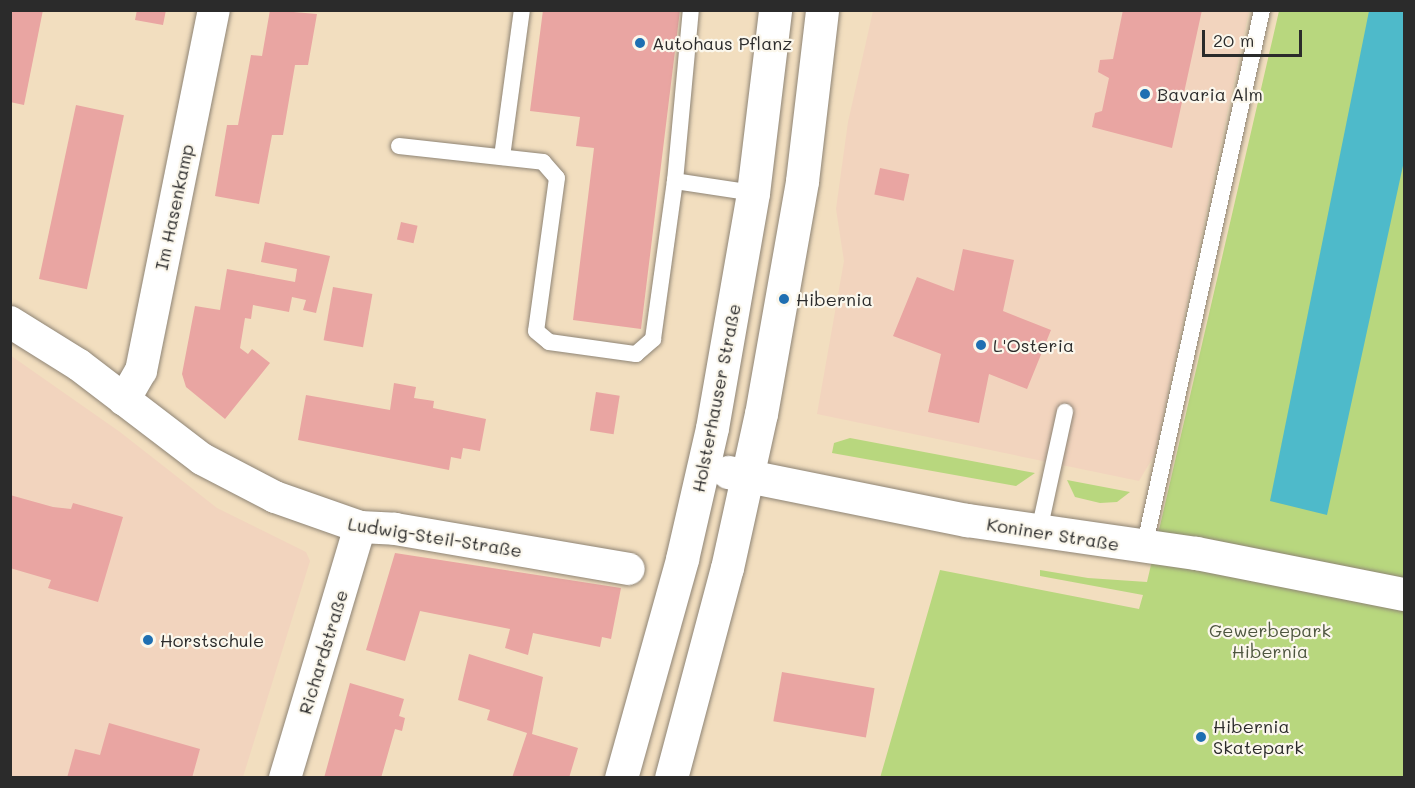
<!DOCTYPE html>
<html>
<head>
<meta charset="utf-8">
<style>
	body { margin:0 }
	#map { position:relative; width:1415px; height:788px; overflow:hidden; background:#f2debf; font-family:Mali,sans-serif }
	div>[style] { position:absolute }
	.built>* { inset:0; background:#f2d4be }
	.green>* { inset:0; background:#b8d77e }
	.water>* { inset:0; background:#4ebaca }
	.building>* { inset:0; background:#e9a5a2; transform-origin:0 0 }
	.roads { filter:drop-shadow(0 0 2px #8e8475) drop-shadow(0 0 2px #8e8475) }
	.lane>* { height:16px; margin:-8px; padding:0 8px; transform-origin:8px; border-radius:8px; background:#fff }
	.street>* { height:32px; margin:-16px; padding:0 16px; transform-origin:16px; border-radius:16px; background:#fff }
	.secondary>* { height:33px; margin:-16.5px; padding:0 16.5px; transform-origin:16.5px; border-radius:16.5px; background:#fff }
	.dots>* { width:16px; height:16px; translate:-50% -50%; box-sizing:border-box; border:3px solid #fbf7ec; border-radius:50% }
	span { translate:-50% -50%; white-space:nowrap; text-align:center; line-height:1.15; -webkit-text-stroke:4.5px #fbf7ec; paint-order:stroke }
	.poi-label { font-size:18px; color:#2b2b2b }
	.left { translate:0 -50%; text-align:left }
	.street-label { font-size:18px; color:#2b2b2b }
	.park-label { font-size:18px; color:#4e5640 }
	.frame { position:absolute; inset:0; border:12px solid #2b2b2b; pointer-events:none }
	.scale { position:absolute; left:1202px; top:30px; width:100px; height:27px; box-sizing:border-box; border:3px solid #2b2b2b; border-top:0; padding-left:8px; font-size:18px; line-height:21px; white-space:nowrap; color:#2b2b2b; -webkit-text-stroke:4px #fbf7ec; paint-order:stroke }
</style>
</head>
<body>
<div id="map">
	<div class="built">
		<i style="clip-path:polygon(873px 11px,1249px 11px,1155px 454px,1139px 481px,817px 414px,844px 261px,836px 209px,848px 122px)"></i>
		<i style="clip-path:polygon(10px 355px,120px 432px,217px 508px,306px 552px,310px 561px,243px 777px,11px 777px)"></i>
	</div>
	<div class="green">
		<i style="clip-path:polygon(1279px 11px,1404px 11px,1404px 777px,880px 778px,940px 570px,1139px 609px,1143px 595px,1040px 576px,1040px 570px,1088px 578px,1147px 582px)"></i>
		<i style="clip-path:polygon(850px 438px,1035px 473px,1016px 486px,832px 453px,834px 443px)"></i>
		<i style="clip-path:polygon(1067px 480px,1130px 492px,1117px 502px,1100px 503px,1075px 497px)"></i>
	</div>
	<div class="water">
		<i style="clip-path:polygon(1369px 11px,1404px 11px,1404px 161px,1327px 515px,1270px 501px)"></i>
	</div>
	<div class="building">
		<i style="clip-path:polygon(10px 10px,43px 10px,24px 105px,10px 102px)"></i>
		<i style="clip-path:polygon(137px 10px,166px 10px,163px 25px,135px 20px)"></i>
		<i style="clip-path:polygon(270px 10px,317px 14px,308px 65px,295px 65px,283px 135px,272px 135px,259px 204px,215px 196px,227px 125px,238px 125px,251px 55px,262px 56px)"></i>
		<i style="clip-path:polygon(543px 10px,680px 10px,641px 329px,573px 320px,594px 148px,576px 146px,580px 117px,530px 111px)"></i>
		<i style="clip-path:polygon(1123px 10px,1202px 10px,1172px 148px,1092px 127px,1095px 113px,1102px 111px,1109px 78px,1098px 72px,1100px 60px,1113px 59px)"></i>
		<i style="left:76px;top:105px;width:49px;height:178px;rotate:12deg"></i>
		<i style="left:880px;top:168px;width:30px;height:27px;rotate:12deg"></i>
		<i style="left:401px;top:222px;width:17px;height:18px;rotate:13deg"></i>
		<i style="clip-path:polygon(265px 242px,330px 256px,316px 313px,303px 310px,306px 300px,292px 297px,289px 312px,253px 305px,251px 319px,245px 318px,240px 348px,248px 354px,252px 349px,270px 363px,225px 419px,186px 387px,182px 374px,195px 306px,220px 310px,227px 269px,295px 282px,297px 269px,261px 262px)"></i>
		<i style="clip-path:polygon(963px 249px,1014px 260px,1003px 311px,1051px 330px,1027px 389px,989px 374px,979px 423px,928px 412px,941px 354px,893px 336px,917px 277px,954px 291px)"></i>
		<i style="left:333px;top:287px;width:40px;height:54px;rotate:10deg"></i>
		<i style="clip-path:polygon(394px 383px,416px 387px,414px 398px,434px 401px,433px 408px,486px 419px,480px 451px,463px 448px,461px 459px,451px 457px,449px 470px,298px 440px,306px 395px,390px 410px)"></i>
		<i style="left:596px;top:392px;width:24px;height:39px;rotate:9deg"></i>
		<i style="clip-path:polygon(10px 495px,53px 507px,71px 509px,73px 503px,123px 517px,98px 602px,48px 588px,51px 580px,10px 568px)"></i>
		<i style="clip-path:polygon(395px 553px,621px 588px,611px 639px,602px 637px,600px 647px,533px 633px,528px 655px,505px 648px,510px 629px,420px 611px,405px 661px,366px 650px)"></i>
		<i style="clip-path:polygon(469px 654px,543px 677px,532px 734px,578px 748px,569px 778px,512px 778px,527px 733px,487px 720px,490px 710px,458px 700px)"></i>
		<i style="left:782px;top:672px;width:94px;height:50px;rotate:10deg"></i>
		<i style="clip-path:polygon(350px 683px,404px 699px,399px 716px,405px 718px,402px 731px,395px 729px,381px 778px,324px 778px)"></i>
		<i style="clip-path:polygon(109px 723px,200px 749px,192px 778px,67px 778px,75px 749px,100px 755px)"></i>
	</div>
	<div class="roads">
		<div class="lane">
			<i style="left:399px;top:146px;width:145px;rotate:6.3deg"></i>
			<i style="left:543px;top:162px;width:21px;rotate:49deg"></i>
			<i style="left:557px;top:178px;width:154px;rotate:97.8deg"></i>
			<i style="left:536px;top:331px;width:17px;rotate:40deg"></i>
			<i style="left:549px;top:342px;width:88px;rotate:7.9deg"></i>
			<i style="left:636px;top:354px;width:23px;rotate:-41deg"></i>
			<i style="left:653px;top:339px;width:160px;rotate:-82.1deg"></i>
			<i style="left:675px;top:181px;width:79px;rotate:8.7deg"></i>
			<i style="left:502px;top:157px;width:148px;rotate:-82.3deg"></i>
			<i style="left:675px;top:181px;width:172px;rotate:-84.7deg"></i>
			<i style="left:1039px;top:531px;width:122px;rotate:-77.7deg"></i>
			<i style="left:1144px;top:548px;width:551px;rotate:-77.63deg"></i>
		</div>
		<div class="street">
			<i style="left:10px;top:322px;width:81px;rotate:31.9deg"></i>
			<i style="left:79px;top:365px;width:155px;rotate:37.4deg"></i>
			<i style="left:202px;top:459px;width:82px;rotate:27.5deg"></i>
			<i style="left:275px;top:497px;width:90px;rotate:19.4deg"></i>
			<i style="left:360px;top:527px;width:35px;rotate:3deg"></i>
			<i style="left:395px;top:529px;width:237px;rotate:9.7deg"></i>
			<i style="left:124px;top:400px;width:34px;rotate:-60deg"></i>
			<i style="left:141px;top:371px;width:368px;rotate:-78.6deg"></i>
			<i style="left:285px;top:778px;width:262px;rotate:-73.4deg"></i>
		</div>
		<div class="secondary">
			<i style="left:728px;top:472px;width:244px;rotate:11.4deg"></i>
			<i style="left:967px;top:520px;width:231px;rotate:8.2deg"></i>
			<i style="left:1196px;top:553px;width:212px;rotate:11.2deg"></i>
			<i style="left:621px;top:778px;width:227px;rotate:-74.4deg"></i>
			<i style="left:682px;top:559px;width:134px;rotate:-77.1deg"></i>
			<i style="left:712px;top:428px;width:239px;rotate:-80.1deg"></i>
			<i style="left:753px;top:193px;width:184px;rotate:-83.1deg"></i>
			<i style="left:671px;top:778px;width:217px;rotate:-75.1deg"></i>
			<i style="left:727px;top:568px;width:158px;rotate:-77.6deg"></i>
			<i style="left:761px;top:414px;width:237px;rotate:-80deg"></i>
			<i style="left:802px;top:181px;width:172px;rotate:-83.3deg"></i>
		</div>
	</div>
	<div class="dots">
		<i style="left:640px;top:43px;background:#1f6fb2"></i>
		<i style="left:1145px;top:94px;background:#1f6fb2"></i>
		<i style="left:784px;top:299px;background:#1f6fb2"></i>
		<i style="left:981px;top:345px;background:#1f6fb2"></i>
		<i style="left:148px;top:640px;background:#1f6fb2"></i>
		<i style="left:1201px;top:737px;background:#1f6fb2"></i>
	</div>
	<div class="poi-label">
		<span class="left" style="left:652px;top:43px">Autohaus Pflanz</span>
		<span class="left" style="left:1157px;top:94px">Bavaria Alm</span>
		<span class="left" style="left:796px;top:299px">Hibernia</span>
		<span class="left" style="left:993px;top:345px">L'Osteria</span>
		<span class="left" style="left:160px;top:640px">Horstschule</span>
		<span class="left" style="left:1213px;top:737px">Hibernia<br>Skatepark</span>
	</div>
	<div class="street-label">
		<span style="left:174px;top:207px;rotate:-78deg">Im Hasenkamp</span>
		<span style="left:716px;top:398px;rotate:-79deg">Holsterhauser Straße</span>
		<span style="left:1053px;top:534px;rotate:9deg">Koniner Straße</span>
		<span style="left:435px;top:537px;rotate:9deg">Ludwig-Steil-Straße</span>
		<span style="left:323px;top:652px;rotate:-73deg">Richardstraße</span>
	</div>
	<div class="park-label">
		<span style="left:1270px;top:641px">Gewerbepark<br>Hibernia</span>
	</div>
	<div class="frame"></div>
	<div class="scale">20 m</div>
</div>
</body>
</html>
